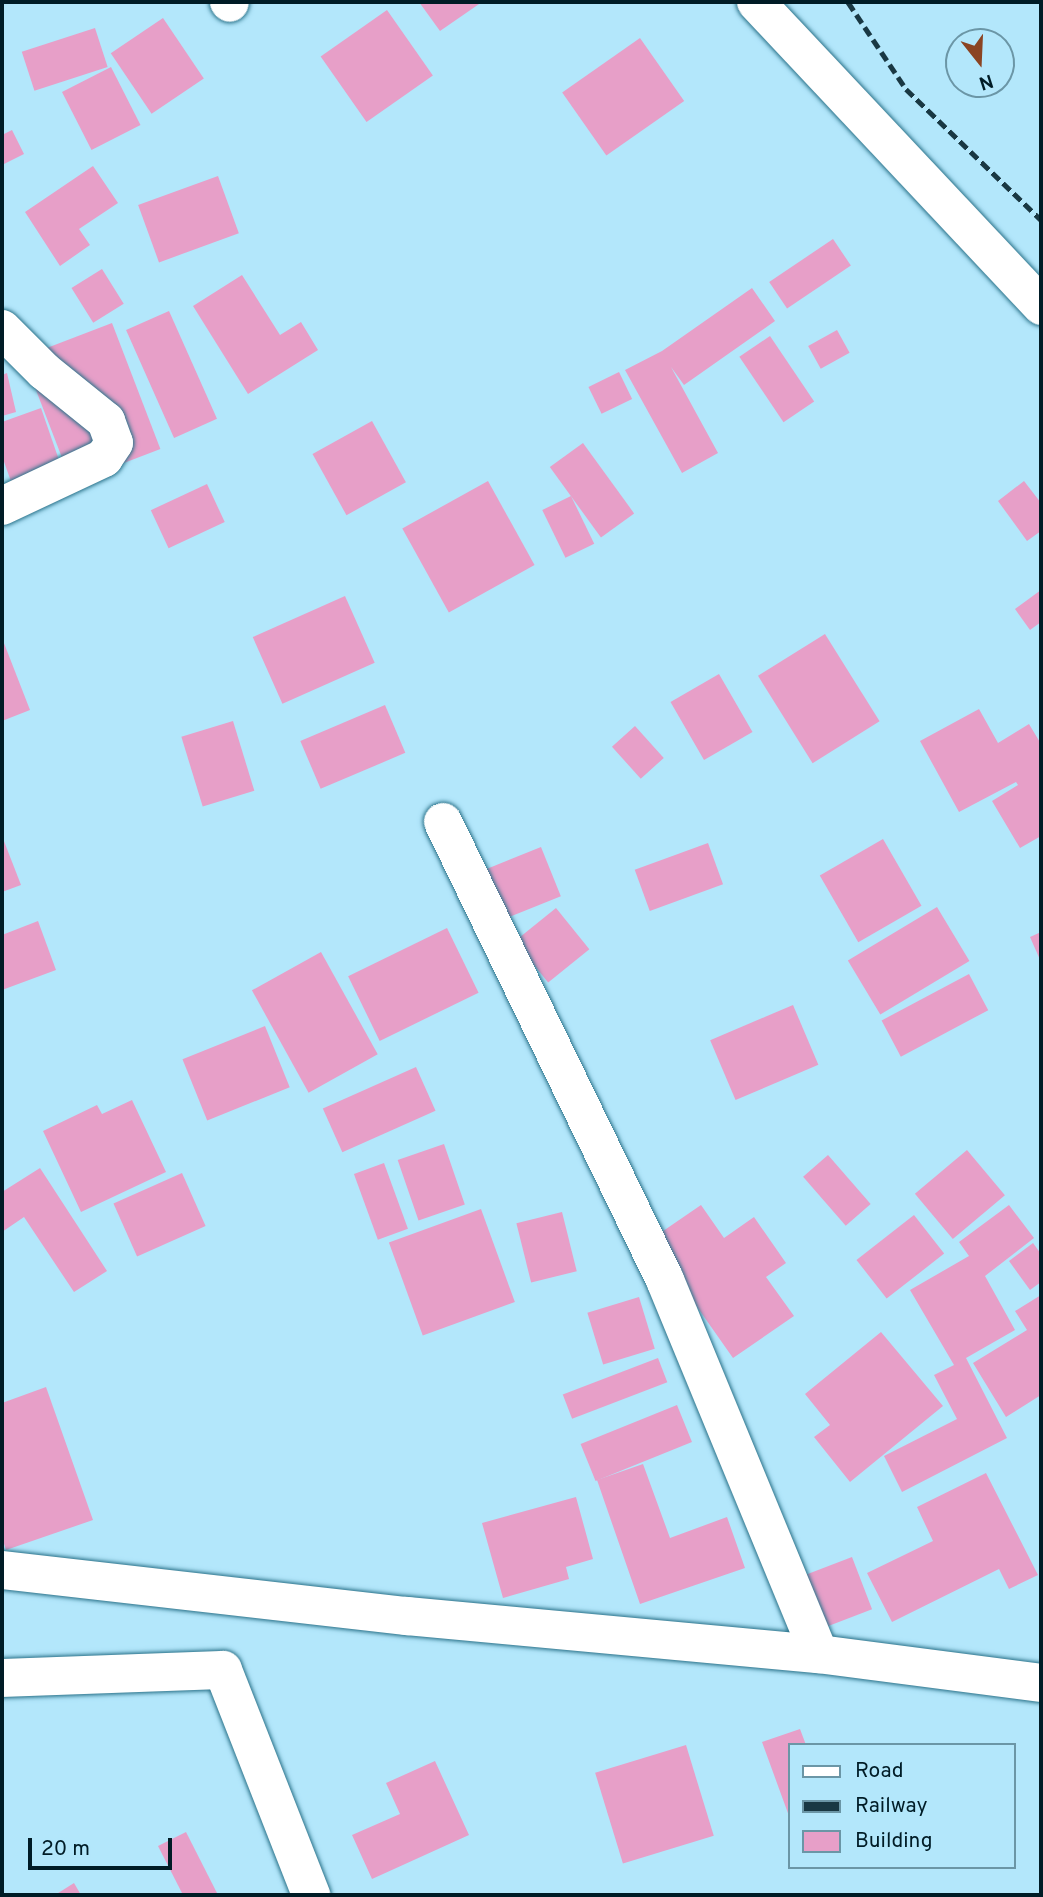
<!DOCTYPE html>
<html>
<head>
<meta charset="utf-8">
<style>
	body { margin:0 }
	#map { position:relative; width:1043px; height:1897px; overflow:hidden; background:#b3e7fb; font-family:Overpass,sans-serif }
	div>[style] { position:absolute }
	.building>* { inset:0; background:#e79fc8; transform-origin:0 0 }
	.roads { filter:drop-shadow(0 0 2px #2a728a) drop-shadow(0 0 2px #2a728a) }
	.street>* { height:38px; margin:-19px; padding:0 19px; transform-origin:19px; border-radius:19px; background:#fff }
	.rail>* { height:5px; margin-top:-2.5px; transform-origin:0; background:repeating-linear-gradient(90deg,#193843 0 10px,transparent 0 15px) }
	span { translate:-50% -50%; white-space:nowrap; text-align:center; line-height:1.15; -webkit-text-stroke:5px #b3e7fb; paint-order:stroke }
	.frame { position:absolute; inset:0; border:4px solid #001c26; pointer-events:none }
	.legend { position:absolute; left:788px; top:1743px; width:228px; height:126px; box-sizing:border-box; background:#b3e7fb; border:2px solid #6b96a6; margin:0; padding:9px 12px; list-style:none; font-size:21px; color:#001c26 }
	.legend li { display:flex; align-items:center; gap:14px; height:35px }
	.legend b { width:35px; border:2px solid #6b96a6 }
	.north { position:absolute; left:945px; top:28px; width:70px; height:70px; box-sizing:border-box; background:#b3e7fb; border:2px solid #6b96a6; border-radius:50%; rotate:162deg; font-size:19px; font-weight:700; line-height:28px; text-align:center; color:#001c26 }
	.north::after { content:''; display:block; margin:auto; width:24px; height:32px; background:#8b4422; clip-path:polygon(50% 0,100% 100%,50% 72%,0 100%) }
	.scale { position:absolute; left:28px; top:1838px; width:144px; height:32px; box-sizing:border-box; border:4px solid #001c26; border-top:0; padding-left:9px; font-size:21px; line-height:24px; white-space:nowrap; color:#001c26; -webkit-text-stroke:5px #b3e7fb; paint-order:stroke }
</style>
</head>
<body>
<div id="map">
	<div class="building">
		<i style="clip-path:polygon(419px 2px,482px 2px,440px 31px)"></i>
		<i style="left:387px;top:10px;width:80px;height:81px;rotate:55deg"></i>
		<i style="left:163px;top:18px;width:73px;height:63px;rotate:56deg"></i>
		<i style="left:95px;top:28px;width:41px;height:77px;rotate:72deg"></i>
		<i style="left:640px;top:38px;width:77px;height:95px;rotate:55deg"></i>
		<i style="left:111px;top:67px;width:65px;height:55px;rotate:63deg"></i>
		<i style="clip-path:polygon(12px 130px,24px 154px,2px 165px,2px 135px)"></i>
		<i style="clip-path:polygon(93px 166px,118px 203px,79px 229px,90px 245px,60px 266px,25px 212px)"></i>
		<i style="left:218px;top:176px;width:61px;height:85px;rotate:70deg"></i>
		<i style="left:833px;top:239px;width:32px;height:77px;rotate:56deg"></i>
		<i style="left:102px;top:269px;width:41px;height:36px;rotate:58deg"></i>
		<i style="clip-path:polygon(242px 275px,280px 335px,301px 322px,318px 350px,248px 394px,193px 306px)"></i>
		<i style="clip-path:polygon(752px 288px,775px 321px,684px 385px,671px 367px,718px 453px,682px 473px,625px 370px,662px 351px)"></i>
		<i style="left:169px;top:311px;width:118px;height:47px;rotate:66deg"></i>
		<i style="left:112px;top:323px;width:135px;height:95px;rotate:69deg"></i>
		<i style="left:837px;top:330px;width:26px;height:33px;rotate:61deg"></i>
		<i style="left:770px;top:336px;width:79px;height:37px;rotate:56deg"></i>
		<i style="left:619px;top:372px;width:30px;height:34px;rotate:64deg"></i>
		<i style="clip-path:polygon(7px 373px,16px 412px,2px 416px,2px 375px)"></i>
		<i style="clip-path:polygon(41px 408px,69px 489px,20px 507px,2px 456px,2px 422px)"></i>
		<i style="left:372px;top:421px;width:70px;height:68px;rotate:61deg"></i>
		<i style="left:583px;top:443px;width:87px;height:41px;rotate:54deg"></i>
		<i style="left:488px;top:481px;width:96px;height:98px;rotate:61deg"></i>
		<i style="clip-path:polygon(1024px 481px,1041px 503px,1041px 531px,1027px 541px,998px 501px)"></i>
		<i style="left:207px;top:484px;width:42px;height:62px;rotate:65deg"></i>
		<i style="left:571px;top:496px;width:53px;height:32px;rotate:64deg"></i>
		<i style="clip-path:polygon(1041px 590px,1041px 622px,1030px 630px,1015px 609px)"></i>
		<i style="left:345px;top:596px;width:73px;height:101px;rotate:66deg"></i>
		<i style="left:825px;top:634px;width:103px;height:79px;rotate:58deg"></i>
		<i style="clip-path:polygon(2px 638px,30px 710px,2px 721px)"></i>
		<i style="left:719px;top:674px;width:67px;height:56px;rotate:60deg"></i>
		<i style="left:385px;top:705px;width:52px;height:92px;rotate:67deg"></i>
		<i style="clip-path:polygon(979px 709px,998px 743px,1029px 724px,1041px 744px,1041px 836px,1020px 848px,992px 801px,1018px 785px,1016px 782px,959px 812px,920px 741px)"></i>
		<i style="left:233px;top:721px;width:73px;height:54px;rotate:73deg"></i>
		<i style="left:635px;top:726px;width:43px;height:31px;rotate:48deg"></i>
		<i style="clip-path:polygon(2px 836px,21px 885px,2px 892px)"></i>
		<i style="left:883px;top:839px;width:77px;height:73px;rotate:60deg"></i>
		<i style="left:708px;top:843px;width:44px;height:78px;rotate:70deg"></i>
		<i style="left:541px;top:847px;width:53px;height:68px;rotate:68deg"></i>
		<i style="left:937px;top:907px;width:63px;height:104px;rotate:59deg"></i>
		<i style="left:556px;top:908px;width:53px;height:53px;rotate:51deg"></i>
		<i style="clip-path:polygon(38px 921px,56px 970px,2px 990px,2px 935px)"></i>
		<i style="left:447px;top:928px;width:72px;height:110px;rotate:64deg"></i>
		<i style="clip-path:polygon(1041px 932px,1041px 962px,1030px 937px)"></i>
		<i style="left:321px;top:952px;width:117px;height:79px;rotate:61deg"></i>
		<i style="left:969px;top:974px;width:41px;height:99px;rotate:62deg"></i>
		<i style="left:793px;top:1005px;width:65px;height:90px;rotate:67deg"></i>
		<i style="left:265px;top:1026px;width:66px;height:89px;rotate:68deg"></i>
		<i style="left:416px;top:1067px;width:48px;height:102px;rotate:66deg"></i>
		<i style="clip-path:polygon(132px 1100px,166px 1172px,81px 1212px,43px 1131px,97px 1105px,102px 1114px)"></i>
		<i style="left:444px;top:1144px;width:64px;height:49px;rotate:71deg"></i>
		<i style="left:967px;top:1150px;width:59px;height:68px;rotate:50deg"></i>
		<i style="left:828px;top:1155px;width:65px;height:33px;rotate:49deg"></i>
		<i style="left:384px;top:1163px;width:70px;height:32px;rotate:70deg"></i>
		<i style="clip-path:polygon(40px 1168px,107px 1271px,74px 1292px,24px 1217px,2px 1232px,2px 1192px)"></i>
		<i style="left:182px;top:1173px;width:58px;height:75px;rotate:66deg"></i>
		<i style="clip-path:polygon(701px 1205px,724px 1238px,754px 1217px,786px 1263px,766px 1277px,794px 1316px,733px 1358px,650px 1240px)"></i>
		<i style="clip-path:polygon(1009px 1205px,1034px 1238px,985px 1276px,1015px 1330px,966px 1358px,1007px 1438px,902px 1492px,884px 1456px,957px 1419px,934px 1375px,954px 1365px,910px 1290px,969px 1256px,959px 1242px)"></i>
		<i style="left:481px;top:1209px;width:99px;height:98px;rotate:70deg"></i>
		<i style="left:562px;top:1212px;width:61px;height:47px;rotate:76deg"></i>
		<i style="left:914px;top:1215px;width:49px;height:73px;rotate:52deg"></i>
		<i style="clip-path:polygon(1033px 1243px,1041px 1254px,1041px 1282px,1030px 1290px,1009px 1261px)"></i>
		<i style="clip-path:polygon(1041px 1295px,1041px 1395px,1006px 1417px,973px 1363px,1027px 1330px,1015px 1311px)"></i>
		<i style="left:639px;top:1297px;width:54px;height:54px;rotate:73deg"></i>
		<i style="clip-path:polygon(881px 1332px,943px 1406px,850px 1482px,814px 1437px,830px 1425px,805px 1394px)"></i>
		<i style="left:658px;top:1358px;width:26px;height:102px;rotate:69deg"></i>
		<i style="clip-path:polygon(46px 1387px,93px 1520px,6px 1550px,2px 1537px,2px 1403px)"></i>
		<i style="left:677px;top:1405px;width:40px;height:104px;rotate:68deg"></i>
		<i style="clip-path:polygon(643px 1464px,670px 1538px,727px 1517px,745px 1568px,640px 1604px,597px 1480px)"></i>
		<i style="clip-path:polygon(986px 1473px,1038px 1575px,1009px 1589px,999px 1569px,892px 1622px,867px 1573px,933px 1541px,917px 1507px)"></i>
		<i style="clip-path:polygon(576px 1497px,593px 1559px,566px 1567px,569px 1579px,503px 1598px,482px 1523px)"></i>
		<i style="left:852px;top:1557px;width:56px;height:67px;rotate:69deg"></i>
		<i style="clip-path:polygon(800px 1729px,806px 1745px,789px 1745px,789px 1816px,762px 1742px)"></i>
		<i style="left:686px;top:1745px;width:95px;height:95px;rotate:73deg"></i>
		<i style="clip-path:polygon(435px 1761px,469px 1835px,372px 1879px,352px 1835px,400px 1814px,386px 1783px)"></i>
		<i style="clip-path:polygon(186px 1832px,218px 1895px,183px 1895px,158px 1846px)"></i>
		<i style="clip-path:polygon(74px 1883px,81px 1895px,55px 1895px)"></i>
	</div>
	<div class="roads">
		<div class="street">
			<i style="left:229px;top:2px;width:1px;rotate:45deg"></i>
			<i style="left:756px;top:2px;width:417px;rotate:46.8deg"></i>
			<i style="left:2px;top:329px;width:59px;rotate:45deg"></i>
			<i style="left:44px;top:371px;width:80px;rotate:38.9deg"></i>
			<i style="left:106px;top:421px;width:23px;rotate:70deg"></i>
			<i style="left:114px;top:443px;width:18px;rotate:124deg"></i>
			<i style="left:104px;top:458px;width:113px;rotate:154.8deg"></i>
			<i style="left:443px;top:822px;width:509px;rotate:64.14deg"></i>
			<i style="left:665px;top:1280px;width:404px;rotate:67.6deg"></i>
			<i style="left:2px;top:1570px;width:408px;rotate:6.5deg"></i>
			<i style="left:407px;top:1616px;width:414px;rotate:5.3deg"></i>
			<i style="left:819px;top:1654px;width:224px;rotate:7.4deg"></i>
			<i style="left:2px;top:1678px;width:221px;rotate:-2.1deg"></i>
			<i style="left:223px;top:1670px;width:242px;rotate:68.6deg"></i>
		</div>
	</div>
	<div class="rail">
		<i style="left:848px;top:2px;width:105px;rotate:56.3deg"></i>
		<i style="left:906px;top:89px;width:188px;rotate:44.1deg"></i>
	</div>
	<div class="frame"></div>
	<ul class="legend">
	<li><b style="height:9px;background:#fff"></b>Road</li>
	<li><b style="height:9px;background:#193843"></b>Railway</li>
	<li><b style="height:19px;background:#e79fc8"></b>Building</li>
	</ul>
	<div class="north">N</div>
	<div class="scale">20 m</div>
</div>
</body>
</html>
